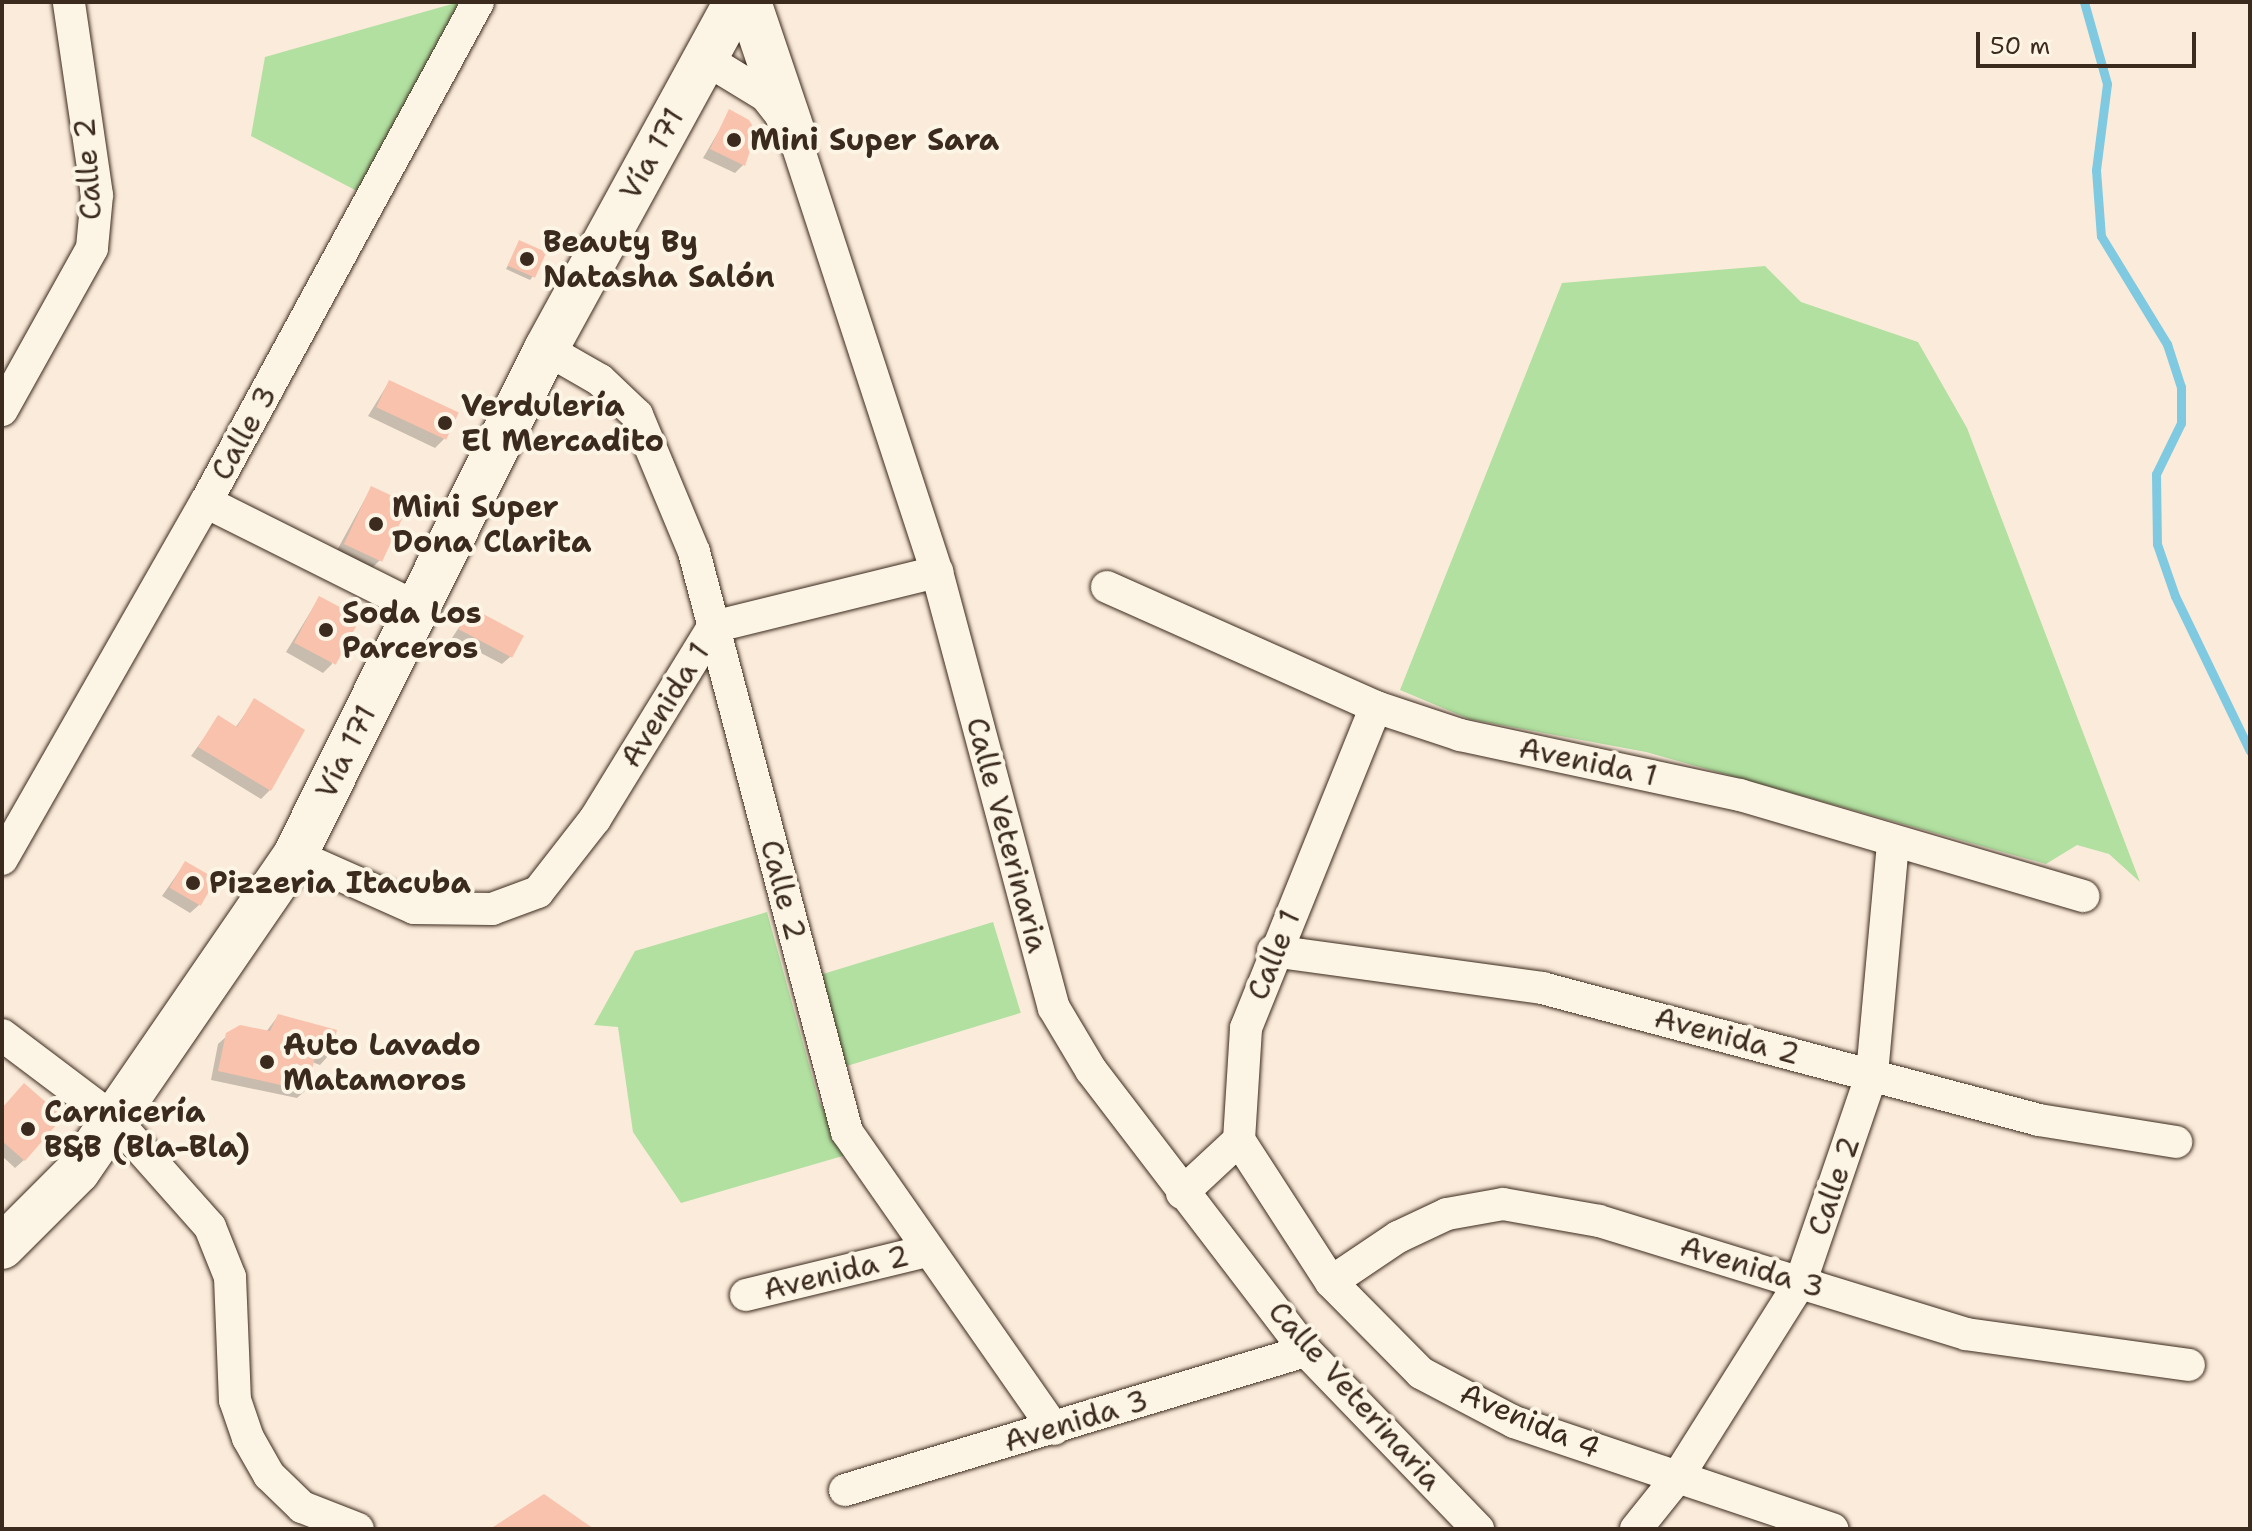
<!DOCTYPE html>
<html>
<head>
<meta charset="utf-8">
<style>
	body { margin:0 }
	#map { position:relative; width:2252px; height:1531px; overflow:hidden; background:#fbebda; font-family:"Shantell Sans",sans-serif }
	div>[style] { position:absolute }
	.green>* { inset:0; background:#b1e0a0; transform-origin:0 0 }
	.shadow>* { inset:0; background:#0003 }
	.stream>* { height:9px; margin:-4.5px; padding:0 4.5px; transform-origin:4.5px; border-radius:4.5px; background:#80cae1 }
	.building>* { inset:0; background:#f9c2ac; transform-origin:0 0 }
	.roads { filter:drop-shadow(0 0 2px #3b2a1e) drop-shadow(0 0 2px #3b2a1e) }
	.minor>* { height:32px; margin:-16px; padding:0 16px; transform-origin:16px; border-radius:16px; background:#fcf5e5 }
	.secondary>* { height:44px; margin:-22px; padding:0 22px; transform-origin:22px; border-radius:22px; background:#fcf5e5 }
	.dots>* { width:22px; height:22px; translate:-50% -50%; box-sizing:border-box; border:4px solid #fcf5e5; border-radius:50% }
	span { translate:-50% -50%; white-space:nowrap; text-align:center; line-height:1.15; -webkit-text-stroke:8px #fcf5e5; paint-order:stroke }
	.poi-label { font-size:30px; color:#3b2a1e; font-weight:700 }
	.left { translate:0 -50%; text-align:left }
	.street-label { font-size:30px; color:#3b2a1e }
	.frame { position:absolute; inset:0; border:4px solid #3b2a1e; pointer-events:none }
	.scale { position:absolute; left:1976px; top:32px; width:220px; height:36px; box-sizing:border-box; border:4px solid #3b2a1e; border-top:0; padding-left:10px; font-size:24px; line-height:28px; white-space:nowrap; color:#3b2a1e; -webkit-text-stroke:6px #fcf5e5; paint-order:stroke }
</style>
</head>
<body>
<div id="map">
	<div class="green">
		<i style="clip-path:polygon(459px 2px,359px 192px,251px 136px,265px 57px)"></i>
		<i style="clip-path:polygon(1765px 266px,1801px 302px,1918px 342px,1967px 428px,2140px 882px,2109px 854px,2077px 845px,2046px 864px,1646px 752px,1469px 719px,1400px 690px,1562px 283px)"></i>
		<i style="clip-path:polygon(767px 912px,819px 1101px,846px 1155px,681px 1203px,633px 1132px,618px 1027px,594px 1025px,635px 951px)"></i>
		<i style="left:993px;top:922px;width:95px;height:188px;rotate:73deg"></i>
	</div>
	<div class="shadow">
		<i style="clip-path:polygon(730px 112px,743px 165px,735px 173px,703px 158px)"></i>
		<i style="clip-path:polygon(520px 243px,533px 276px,530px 280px,506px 269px)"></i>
		<i style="clip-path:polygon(389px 382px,444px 439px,435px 448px,368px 416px)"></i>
		<i style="clip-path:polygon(371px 488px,380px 560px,371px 569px,336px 552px)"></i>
		<i style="clip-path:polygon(319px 598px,332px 664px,323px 673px,286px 652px)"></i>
		<i style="clip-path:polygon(471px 609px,511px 656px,502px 664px,452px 638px)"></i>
		<i style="clip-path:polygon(255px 700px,270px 790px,261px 799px,191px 756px,219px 717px,235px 728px)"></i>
		<i style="clip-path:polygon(185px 863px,199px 905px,190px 913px,162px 896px)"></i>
		<i style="clip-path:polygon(278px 1016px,328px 1056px,320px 1065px,312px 1062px,306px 1090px,297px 1098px,211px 1080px,218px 1044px,228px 1035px,266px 1032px)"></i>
		<i style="clip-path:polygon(2px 1110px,24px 1160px,15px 1168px,2px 1156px)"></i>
	</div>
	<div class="stream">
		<i style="left:2084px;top:2px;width:85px;rotate:74.3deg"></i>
		<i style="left:2107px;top:84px;width:87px;rotate:97.3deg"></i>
		<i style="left:2096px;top:170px;width:66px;rotate:85.7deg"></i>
		<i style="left:2101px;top:236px;width:127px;rotate:58.6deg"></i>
		<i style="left:2167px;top:344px;width:45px;rotate:72deg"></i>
		<i style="left:2181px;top:387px;width:36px;rotate:90deg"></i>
		<i style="left:2181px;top:423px;width:57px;rotate:116.1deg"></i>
		<i style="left:2156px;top:474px;width:70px;rotate:89.2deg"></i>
		<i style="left:2157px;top:544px;width:55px;rotate:70.9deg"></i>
		<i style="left:2175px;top:596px;width:172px;rotate:64.2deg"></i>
	</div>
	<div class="building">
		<i style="clip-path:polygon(729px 109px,749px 120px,756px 132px,745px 166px,710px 149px)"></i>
		<i style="left:519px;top:240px;width:30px;height:28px;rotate:24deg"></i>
		<i style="left:389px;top:380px;width:77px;height:30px;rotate:25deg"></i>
		<i style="left:371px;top:486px;width:42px;height:64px;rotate:25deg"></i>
		<i style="left:319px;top:596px;width:47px;height:53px;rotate:28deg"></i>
		<i style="left:470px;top:607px;width:61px;height:25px;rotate:28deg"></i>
		<i style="clip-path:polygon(254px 698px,305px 730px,271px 791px,198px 747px,218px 715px,237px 727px)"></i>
		<i style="left:185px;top:861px;width:36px;height:31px;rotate:30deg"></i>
		<i style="clip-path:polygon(278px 1014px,337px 1030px,330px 1057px,316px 1053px,307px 1091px,218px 1071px,226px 1033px,240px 1025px,270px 1031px)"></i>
		<i style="clip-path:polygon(24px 1083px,63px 1117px,25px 1161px,2px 1141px,2px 1108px)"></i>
		<i style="clip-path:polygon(544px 1494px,594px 1529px,490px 1529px)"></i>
	</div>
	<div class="roads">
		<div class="minor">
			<i style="left:704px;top:58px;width:73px;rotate:31.5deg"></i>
			<i style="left:766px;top:96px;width:42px;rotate:51.8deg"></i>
			<i style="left:792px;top:129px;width:466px;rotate:71.9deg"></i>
			<i style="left:937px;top:572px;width:451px;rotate:75deg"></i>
			<i style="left:1054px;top:1008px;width:72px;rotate:59.2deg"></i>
			<i style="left:1091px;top:1070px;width:354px;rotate:52.6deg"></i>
			<i style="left:1306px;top:1351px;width:248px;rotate:46deg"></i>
			<i style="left:546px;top:349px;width:62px;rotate:29.9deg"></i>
			<i style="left:600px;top:380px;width:51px;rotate:43.4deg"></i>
			<i style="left:637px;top:415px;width:148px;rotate:67.4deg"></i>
			<i style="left:694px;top:552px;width:600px;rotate:75.22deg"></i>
			<i style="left:847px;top:1132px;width:362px;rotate:55.1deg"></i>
			<i style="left:2px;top:410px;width:185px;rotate:-60.9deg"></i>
			<i style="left:92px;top:248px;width:53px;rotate:-84.6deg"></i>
			<i style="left:97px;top:195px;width:195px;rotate:-98.3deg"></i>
			<i style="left:206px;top:502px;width:237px;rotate:26.6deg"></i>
			<i style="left:1107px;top:587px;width:295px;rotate:24deg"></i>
			<i style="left:1376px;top:707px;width:89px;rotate:18.4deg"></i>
			<i style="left:1460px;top:735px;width:286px;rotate:12.1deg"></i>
			<i style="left:1740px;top:795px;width:358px;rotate:16.4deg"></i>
			<i style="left:295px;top:855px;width:130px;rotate:24deg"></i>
			<i style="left:414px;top:908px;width:78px;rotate:0.7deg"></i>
			<i style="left:492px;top:909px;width:49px;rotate:-20.3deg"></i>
			<i style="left:538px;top:892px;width:93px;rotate:-52deg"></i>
			<i style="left:595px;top:819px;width:225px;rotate:-58.4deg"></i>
			<i style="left:713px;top:627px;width:231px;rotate:-13.8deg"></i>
			<i style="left:2px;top:859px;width:411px;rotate:-60.3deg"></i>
			<i style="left:206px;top:502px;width:569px;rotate:-61.45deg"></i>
			<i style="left:1273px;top:951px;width:272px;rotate:7.8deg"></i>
			<i style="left:1542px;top:988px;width:514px;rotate:14.87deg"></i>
			<i style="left:2039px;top:1120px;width:139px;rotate:9.1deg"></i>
			<i style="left:2px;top:1035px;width:141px;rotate:37deg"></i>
			<i style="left:115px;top:1120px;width:143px;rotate:48.4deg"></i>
			<i style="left:210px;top:1227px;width:54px;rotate:68.2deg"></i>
			<i style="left:230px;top:1277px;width:123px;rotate:87.7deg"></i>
			<i style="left:235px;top:1400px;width:40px;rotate:71.1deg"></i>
			<i style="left:248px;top:1438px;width:43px;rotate:60.4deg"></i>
			<i style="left:269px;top:1475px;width:46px;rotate:44.1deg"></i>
			<i style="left:302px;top:1507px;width:60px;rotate:21.4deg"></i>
			<i style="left:1239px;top:1140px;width:169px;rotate:57.1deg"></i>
			<i style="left:1331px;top:1282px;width:128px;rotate:45.3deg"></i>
			<i style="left:1421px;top:1373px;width:105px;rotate:27.8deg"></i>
			<i style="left:1514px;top:1422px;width:336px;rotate:18.6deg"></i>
			<i style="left:1182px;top:1193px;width:78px;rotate:-42.9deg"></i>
			<i style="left:1239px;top:1140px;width:112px;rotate:-86.4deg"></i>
			<i style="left:1246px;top:1028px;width:346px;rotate:-68deg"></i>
			<i style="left:1331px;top:1282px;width:81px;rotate:-33.9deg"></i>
			<i style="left:1398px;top:1237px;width:54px;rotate:-25.1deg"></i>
			<i style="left:1447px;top:1214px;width:57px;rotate:-10.1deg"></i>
			<i style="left:1503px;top:1204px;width:97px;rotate:10deg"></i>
			<i style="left:1599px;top:1221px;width:384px;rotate:17.1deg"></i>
			<i style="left:1966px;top:1334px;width:225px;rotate:7.9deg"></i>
			<i style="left:746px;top:1295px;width:185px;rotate:-13.7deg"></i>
			<i style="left:845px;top:1490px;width:481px;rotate:-16.8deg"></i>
			<i style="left:1636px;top:1529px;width:65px;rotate:-51.2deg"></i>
			<i style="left:1677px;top:1478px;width:233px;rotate:-57.8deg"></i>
			<i style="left:1801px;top:1281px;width:219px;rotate:-71.1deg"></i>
			<i style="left:1872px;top:1074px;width:231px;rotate:-84.8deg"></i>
		</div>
		<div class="secondary">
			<i style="left:749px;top:2px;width:134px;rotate:71.3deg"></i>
			<i style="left:2px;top:1247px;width:107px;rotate:-45deg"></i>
			<i style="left:78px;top:1171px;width:383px;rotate:-55.5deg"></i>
			<i style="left:295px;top:855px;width:565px;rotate:-63.62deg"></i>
			<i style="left:546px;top:349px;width:396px;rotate:-61.3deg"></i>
		</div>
	</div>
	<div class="dots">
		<i style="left:734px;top:140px;background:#3b2a1e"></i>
		<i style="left:527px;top:259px;background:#3b2a1e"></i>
		<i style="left:445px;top:423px;background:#3b2a1e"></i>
		<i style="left:376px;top:524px;background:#3b2a1e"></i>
		<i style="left:326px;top:630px;background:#3b2a1e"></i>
		<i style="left:193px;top:883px;background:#3b2a1e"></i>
		<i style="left:267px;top:1062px;background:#3b2a1e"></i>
		<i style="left:28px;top:1129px;background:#3b2a1e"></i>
	</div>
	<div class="poi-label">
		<span class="left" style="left:750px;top:140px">Mini Super Sara</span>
		<span class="left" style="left:543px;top:259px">Beauty By<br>Natasha Salón</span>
		<span class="left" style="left:461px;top:423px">Verdulería<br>El Mercadito</span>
		<span class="left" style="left:392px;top:524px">Mini Super<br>Dona Clarita</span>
		<span class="left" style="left:342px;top:630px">Soda Los<br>Parceros</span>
		<span class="left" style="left:209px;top:883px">Pizzeria Itacuba</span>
		<span class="left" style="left:283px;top:1062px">Auto Lavado<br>Matamoros</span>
		<span class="left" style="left:44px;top:1129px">Carnicería<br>B&amp;B (Bla-Bla)</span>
	</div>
	<div class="street-label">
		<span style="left:652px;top:154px;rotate:-61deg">Vía 171</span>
		<span style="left:88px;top:169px;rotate:-94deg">Calle 2</span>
		<span style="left:244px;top:433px;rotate:-61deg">Calle 3</span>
		<span style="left:665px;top:705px;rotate:-58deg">Avenida 1</span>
		<span style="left:346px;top:752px;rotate:-64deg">Vía 171</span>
		<span style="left:1588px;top:762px;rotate:12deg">Avenida 1</span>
		<span style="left:1007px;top:835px;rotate:75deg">Calle Veterinaria</span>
		<span style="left:783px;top:890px;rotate:75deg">Calle 2</span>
		<span style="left:1274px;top:955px;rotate:-68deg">Calle 1</span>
		<span style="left:1727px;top:1036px;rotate:15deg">Avenida 2</span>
		<span style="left:1834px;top:1186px;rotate:-71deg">Calle 2</span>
		<span style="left:1752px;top:1267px;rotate:17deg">Avenida 3</span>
		<span style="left:836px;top:1273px;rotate:-14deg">Avenida 2</span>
		<span style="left:1355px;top:1396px;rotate:48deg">Calle Veterinaria</span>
		<span style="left:1076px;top:1421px;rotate:-17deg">Avenida 3</span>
		<span style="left:1530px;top:1421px;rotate:23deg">Avenida 4</span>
	</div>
	<div class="frame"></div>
	<div class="scale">50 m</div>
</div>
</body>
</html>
